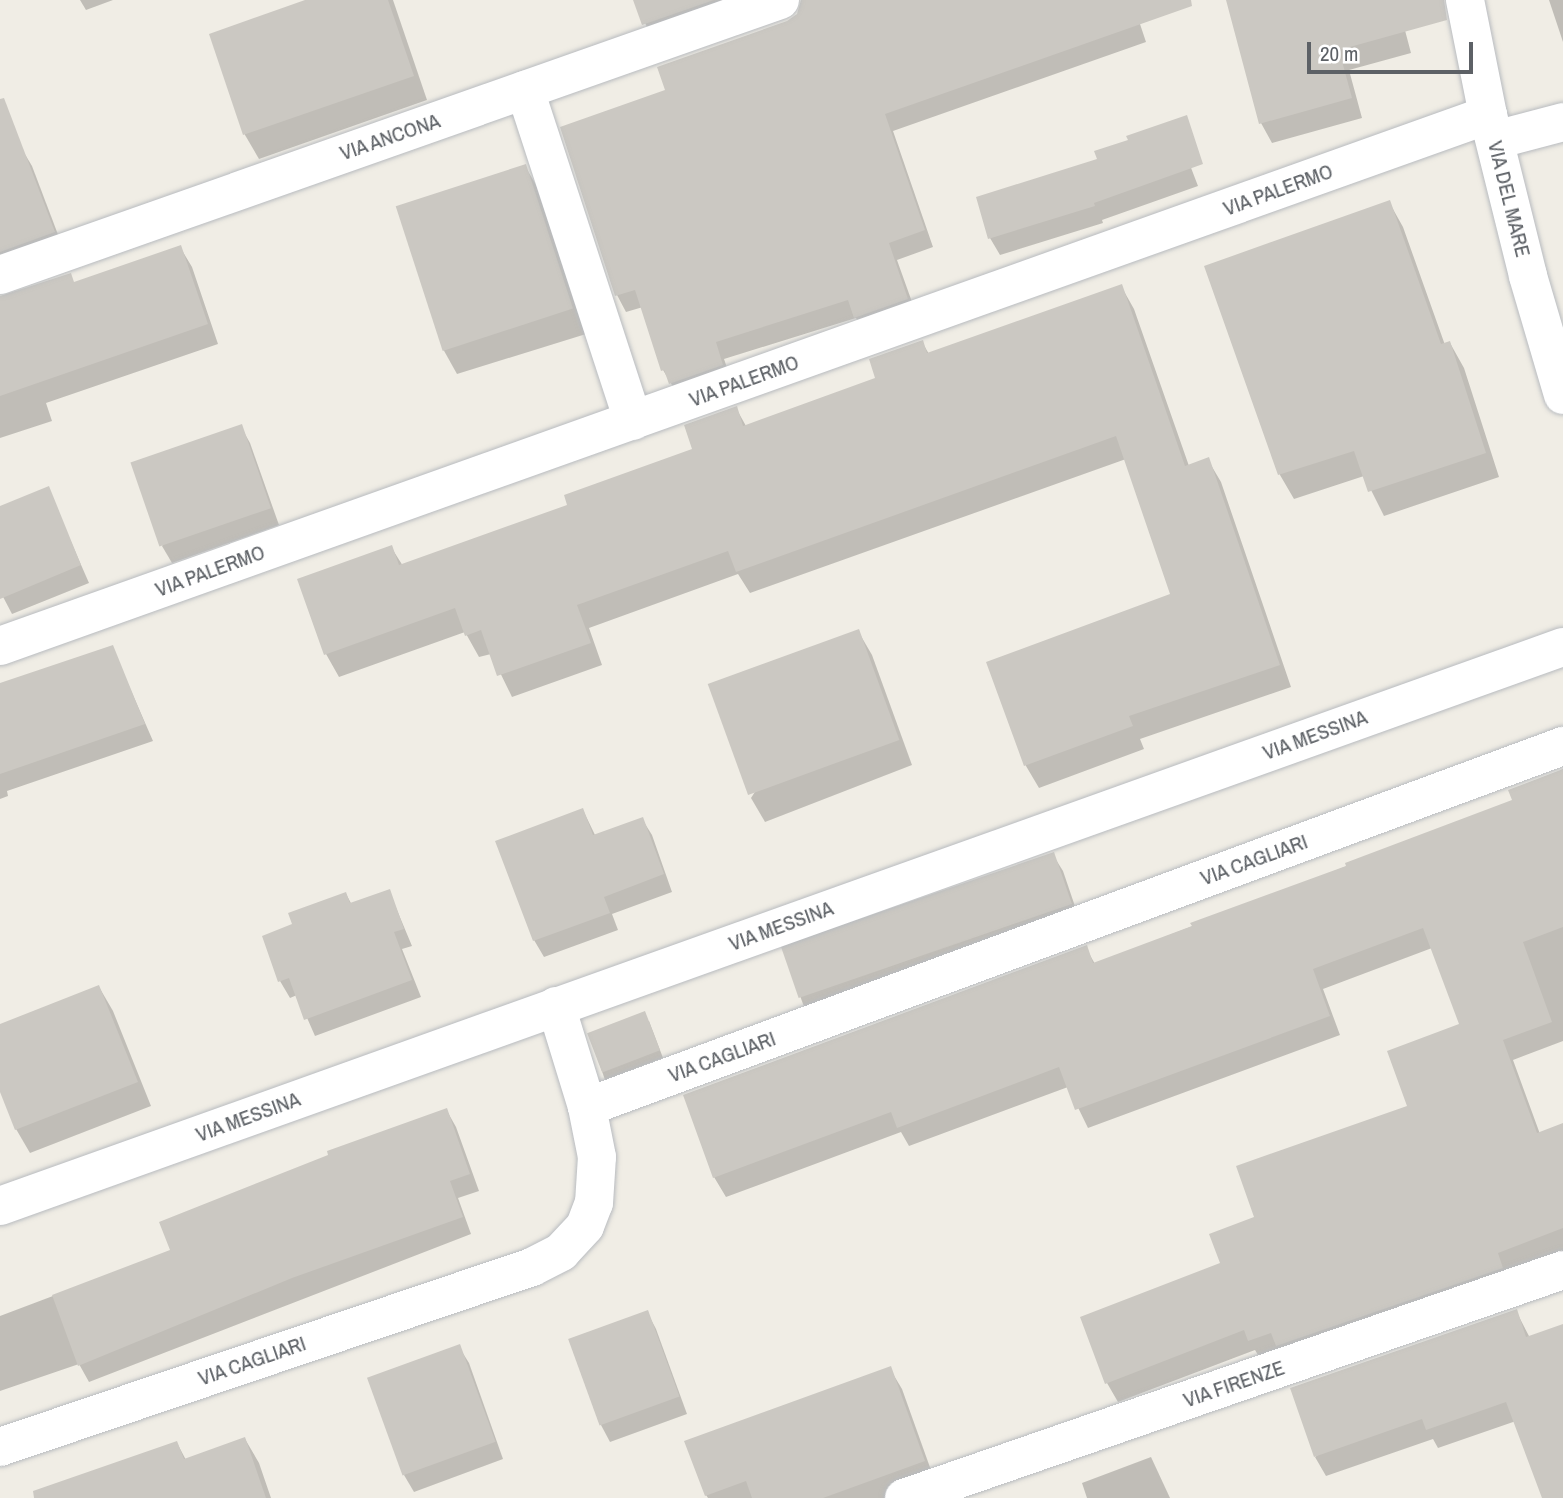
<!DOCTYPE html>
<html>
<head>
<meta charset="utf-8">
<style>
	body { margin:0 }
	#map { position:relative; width:1563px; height:1498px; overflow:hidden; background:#f0ede5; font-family:"Archivo Narrow",sans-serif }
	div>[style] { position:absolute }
	.shadow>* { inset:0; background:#0003 }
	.building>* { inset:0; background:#cbc8c2; transform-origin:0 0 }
	.roads { filter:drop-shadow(0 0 2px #b8bbbf) drop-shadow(0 0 2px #b8bbbf) }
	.street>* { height:38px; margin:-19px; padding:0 19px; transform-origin:19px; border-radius:19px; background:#fff }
	.secondary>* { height:38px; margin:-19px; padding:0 19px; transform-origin:19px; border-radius:19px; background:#fff }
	span { translate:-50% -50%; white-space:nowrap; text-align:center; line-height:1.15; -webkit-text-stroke:5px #fff; paint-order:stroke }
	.street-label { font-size:21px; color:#5d6166 }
	.scale { position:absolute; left:1307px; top:42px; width:166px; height:32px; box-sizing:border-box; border:4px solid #5d6166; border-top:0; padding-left:9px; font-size:21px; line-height:24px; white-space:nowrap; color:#5d6166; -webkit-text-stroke:5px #fff; paint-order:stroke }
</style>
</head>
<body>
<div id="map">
	<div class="shadow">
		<i style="clip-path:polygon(80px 0,113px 0,86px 10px)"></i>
		<i style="clip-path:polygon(310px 0,393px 0,427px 100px,259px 159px,245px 135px,211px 35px)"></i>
		<i style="clip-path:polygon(635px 0,771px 0,653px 41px)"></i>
		<i style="clip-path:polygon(803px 0,1132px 0,1146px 42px,893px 131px,933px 247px,897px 260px,917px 316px,866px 334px,856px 318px,724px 359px,732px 382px,681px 400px,663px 370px,643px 307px,626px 312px,617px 295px,788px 22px,798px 15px)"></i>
		<i style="clip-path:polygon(1228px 0,1397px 0,1411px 53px,1349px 70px,1362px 118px,1272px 143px,1261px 123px)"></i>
		<i style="clip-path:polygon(1549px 0,1563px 0,1563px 42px)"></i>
		<i style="clip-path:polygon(1180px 139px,1198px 186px,1102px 220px,1103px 223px,1000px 255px,990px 238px)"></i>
		<i style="clip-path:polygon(20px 146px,32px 166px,65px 253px,0 278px,0 154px)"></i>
		<i style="clip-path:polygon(525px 166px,539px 190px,586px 334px,457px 374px,443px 349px)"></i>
		<i style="clip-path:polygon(1389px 202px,1403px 227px,1445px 345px,1450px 343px,1464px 368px,1499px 477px,1384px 516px,1364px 476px,1294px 499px,1280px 475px,1207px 267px)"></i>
		<i style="clip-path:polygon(180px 247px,192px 267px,218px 344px,46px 403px,52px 421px,0 438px,0 298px,74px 283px)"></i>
		<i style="clip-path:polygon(1121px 286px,1134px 309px,1189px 466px,1208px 460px,1221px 482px,1291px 687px,1140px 739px,1144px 749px,1039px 788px,1026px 766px,988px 664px,1173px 595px,1126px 459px,750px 593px,738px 574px,589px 628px,602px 665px,512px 697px,491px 654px,479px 657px,465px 632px,339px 677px,326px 654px,391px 547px,403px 566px,570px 506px,695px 450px,736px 408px,746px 426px,877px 379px,922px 342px,929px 354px)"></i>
		<i style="clip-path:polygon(241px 427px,250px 443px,279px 525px,172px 563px,162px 546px)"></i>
		<i style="clip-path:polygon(48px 489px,89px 583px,12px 614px,0 591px,0 508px)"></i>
		<i style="clip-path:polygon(858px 631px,872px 655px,912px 765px,765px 822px,751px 798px)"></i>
		<i style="clip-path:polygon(112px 647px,153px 741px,7px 791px,8px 796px,0 799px,0 685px)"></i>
		<i style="clip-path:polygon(1563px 769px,1563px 1041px,1513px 1060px,1540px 1134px,1563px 1125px,1563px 1252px,1261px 1360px,1255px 1350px,1118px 1402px,1107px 1383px,1222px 1264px,1257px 1218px,1409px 1107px,1461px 1025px,1432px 948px,1323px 989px,1340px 1035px,1088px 1128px,1068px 1087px,909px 1146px,901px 1132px,726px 1197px,714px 1177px,1086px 948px,1095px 964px,1514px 801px)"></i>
		<i style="clip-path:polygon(583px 810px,595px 835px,642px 819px,652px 835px,672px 892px,612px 914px,618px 930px,544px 957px,534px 940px)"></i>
		<i style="clip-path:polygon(1053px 855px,1063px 871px,1080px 921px,812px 1020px,803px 1004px,784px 951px)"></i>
		<i style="clip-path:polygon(389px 891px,412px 946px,402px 949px,421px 997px,315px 1036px,297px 995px,290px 998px,280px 981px,294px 925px,346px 894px,352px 905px)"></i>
		<i style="clip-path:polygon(99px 987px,113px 1011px,151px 1106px,30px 1153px,16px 1129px,0 1087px,0 1026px)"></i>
		<i style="clip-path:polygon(649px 1021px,663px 1058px,605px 1080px,589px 1033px)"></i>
		<i style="clip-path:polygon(447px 1111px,456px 1127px,479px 1191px,458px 1198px,471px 1234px,89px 1382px,79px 1364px,0 1391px,0 1316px,172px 1251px,331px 1156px)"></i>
		<i style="clip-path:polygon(1516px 1311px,1530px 1338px,1563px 1326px,1563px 1425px,1516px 1421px,1438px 1448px,1433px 1439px,1326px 1476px,1315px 1457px)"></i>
		<i style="clip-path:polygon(647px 1312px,656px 1329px,687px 1414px,610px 1442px,601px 1425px)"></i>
		<i style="clip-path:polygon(459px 1347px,469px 1363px,503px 1459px,414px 1492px,404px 1475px)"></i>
		<i style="clip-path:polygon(890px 1369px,902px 1389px,937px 1487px,912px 1498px,708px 1498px,706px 1495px)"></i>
		<i style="clip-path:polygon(245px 1439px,259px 1463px,271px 1498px,100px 1498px,177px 1443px,186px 1460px)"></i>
		<i style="clip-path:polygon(1151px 1457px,1170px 1498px,1087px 1498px,1082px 1483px)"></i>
	</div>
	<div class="building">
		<i style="clip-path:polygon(305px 0,388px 0,414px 76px,243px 135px,209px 34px)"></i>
		<i style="clip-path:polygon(633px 0,714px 0,642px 25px)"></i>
		<i style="clip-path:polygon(801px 0,1191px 0,1192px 6px,885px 114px,925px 230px,889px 243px,908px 299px,854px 318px,848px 300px,716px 342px,723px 365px,669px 384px,664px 370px,661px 371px,635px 290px,615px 296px,560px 127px,665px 90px,657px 67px,787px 21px,797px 14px)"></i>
		<i style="clip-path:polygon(1226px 0,1444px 0,1447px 20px,1339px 50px,1352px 98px,1259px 124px)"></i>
		<i style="clip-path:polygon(4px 98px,55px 232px,0 252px,0 99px)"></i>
		<i style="clip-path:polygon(1187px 115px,1203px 164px,1094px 203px,1095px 206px,988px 239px,976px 197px,1097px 159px,1094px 151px,1128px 140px,1126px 136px)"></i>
		<i style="left:526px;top:164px;width:152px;height:137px;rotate:72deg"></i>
		<i style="clip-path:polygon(1390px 200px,1441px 344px,1450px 341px,1486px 453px,1368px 492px,1354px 451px,1278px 475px,1204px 266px)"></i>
		<i style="clip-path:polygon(181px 245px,208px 324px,0 396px,0 296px,71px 273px,74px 282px)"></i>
		<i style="clip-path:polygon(1122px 284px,1185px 466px,1209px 457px,1280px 665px,1129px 716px,1133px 726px,1024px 766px,986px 662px,1170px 594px,1116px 436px,736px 572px,728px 551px,577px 605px,591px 643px,497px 676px,481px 630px,465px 636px,455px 608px,324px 655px,297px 579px,392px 545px,399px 565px,567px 505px,564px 495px,692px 449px,684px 425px,737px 406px,743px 426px,875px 378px,869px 359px,923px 340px,927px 353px)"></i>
		<i style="left:242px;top:424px;width:89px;height:118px;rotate:71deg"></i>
		<i style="clip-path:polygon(49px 486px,81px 565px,0 599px,0 506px)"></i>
		<i style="left:859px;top:629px;width:118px;height:161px;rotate:70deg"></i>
		<i style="clip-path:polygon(113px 645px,145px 724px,0 774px,0 683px)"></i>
		<i style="clip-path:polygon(1563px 769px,1563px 927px,1523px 942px,1552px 1022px,1503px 1040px,1537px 1133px,1563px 1123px,1563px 1228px,1498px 1253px,1503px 1268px,1276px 1346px,1271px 1333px,1248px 1341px,1244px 1330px,1105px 1384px,1080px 1317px,1220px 1263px,1209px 1234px,1254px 1217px,1236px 1166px,1407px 1106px,1387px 1051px,1459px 1024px,1423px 928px,1313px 969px,1330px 1016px,1075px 1110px,1059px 1067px,897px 1128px,891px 1112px,713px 1178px,683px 1095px,1087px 945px,1093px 963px,1192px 926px,1190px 923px,1346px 866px,1345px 863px,1512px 800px,1508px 790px)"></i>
		<i style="clip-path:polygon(583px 808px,593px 835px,643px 817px,664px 874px,604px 897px,610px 913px,533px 941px,495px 841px)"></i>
		<i style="left:1054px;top:852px;width:55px;height:289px;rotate:71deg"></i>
		<i style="clip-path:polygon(390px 889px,404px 929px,394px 932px,412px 980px,304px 1020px,289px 978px,278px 982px,262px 936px,292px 924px,288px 913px,346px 892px,350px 903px)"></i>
		<i style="clip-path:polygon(99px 985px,138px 1082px,15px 1130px,0 1092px,0 1024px)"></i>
		<i style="left:645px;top:1011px;width:42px;height:62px;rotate:69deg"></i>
		<i style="clip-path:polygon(447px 1108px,470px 1174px,450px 1181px,463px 1217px,292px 1278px,78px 1366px,52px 1295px,170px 1250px,159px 1222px,328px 1155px,327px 1151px)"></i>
		<i style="clip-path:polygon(1517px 1309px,1526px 1337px,1563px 1324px,1563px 1498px,1542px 1498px,1506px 1402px,1426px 1430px,1422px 1419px,1314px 1457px,1290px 1388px)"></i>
		<i style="left:648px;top:1310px;width:92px;height:85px;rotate:70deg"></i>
		<i style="left:460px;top:1344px;width:104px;height:99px;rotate:70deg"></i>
		<i style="clip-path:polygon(891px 1366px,925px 1461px,823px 1498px,752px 1498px,746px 1481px,705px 1496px,684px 1441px)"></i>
		<i style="clip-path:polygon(245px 1437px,266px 1498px,34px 1498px,33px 1491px,177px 1441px,184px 1459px)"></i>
	</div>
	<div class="roads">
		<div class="street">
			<i style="left:525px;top:90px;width:348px;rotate:71.9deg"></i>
			<i style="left:1495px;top:140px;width:70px;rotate:-14.8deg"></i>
			<i style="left:0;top:275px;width:827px;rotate:-19.42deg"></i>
			<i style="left:0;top:646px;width:1580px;rotate:-19.64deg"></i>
			<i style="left:556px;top:1006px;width:106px;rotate:72.9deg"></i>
			<i style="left:0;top:1206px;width:1660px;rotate:-19.68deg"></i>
			<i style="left:0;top:1447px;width:562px;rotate:-18.69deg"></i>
			<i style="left:532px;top:1267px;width:33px;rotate:-27deg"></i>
			<i style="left:561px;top:1252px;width:35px;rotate:-47deg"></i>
			<i style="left:585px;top:1226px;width:25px;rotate:-69deg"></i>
			<i style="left:594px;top:1203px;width:46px;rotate:-86.3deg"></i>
			<i style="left:597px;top:1157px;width:51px;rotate:-101.3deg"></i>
			<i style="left:587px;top:1107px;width:1041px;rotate:-20.3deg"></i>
			<i style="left:904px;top:1498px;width:697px;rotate:-19.08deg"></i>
		</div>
		<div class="secondary">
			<i style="left:1465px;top:0;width:117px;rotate:78.7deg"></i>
			<i style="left:1488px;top:115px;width:166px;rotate:76deg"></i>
			<i style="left:1528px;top:276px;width:124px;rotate:73.6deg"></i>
		</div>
	</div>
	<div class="street-label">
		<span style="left:390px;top:137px;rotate:-19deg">VIA ANCONA</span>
		<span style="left:1278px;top:190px;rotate:-20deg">VIA PALERMO</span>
		<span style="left:1509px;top:199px;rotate:76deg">VIA DEL MARE</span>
		<span style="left:744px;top:381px;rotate:-20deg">VIA PALERMO</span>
		<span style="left:210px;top:571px;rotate:-20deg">VIA PALERMO</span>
		<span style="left:1315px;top:735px;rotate:-20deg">VIA MESSINA</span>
		<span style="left:1254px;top:860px;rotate:-20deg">VIA CAGLIARI</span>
		<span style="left:781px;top:926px;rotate:-20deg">VIA MESSINA</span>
		<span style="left:722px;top:1057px;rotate:-20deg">VIA CAGLIARI</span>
		<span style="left:248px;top:1117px;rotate:-20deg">VIA MESSINA</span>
		<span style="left:252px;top:1361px;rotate:-19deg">VIA CAGLIARI</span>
		<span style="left:1234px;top:1384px;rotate:-19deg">VIA FIRENZE</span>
	</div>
	<div class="scale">20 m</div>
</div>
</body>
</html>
